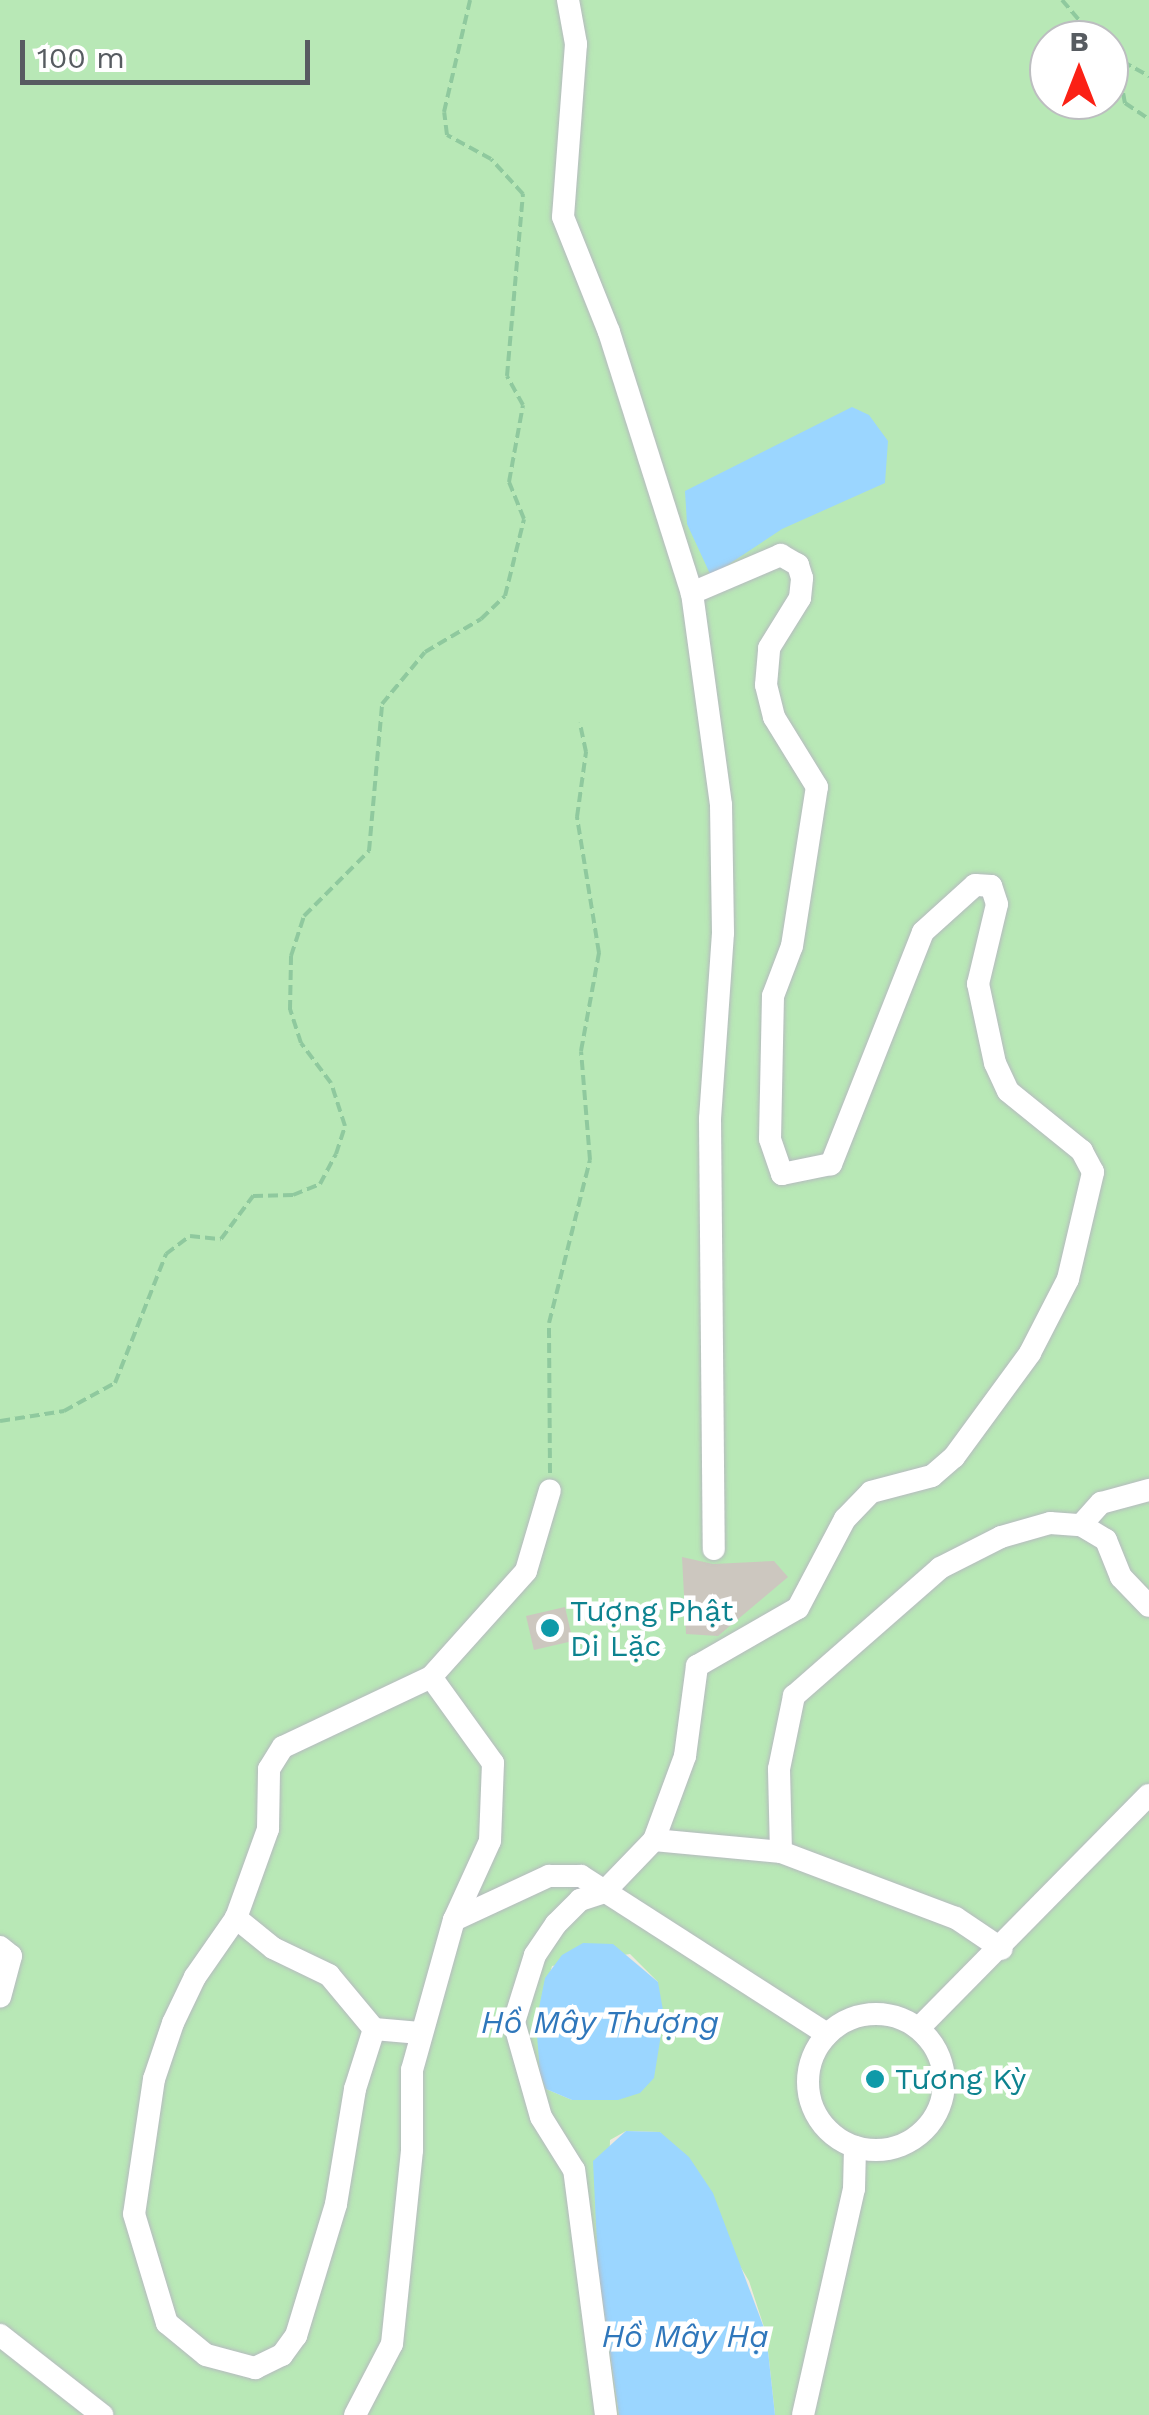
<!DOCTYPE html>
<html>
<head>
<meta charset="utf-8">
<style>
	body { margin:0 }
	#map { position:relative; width:1149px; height:2415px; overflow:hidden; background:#ede9de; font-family:"Work Sans",sans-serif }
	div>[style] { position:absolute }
	.green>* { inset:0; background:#b8e8b6 }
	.water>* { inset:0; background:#9bd6ff }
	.building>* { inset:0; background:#ccc7bf; transform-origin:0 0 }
	.path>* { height:4px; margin-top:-2px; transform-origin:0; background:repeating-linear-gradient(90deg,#8fc99e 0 10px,transparent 0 15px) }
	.roads { filter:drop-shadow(0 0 2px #b6babf) drop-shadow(0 0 2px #b6babf) }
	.minor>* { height:22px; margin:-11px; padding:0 11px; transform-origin:11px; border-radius:11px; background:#fff }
	.minor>.ring { margin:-11px; padding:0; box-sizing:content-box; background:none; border:22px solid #fff; border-radius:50% }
	.dots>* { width:28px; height:28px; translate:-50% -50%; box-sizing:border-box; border:5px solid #fff; border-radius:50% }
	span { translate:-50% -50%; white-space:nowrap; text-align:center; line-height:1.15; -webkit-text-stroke:9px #fff; paint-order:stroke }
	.culture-label { font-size:30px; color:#0d838f }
	.left { translate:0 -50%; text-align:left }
	.water-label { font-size:32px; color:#2f77bb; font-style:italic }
	.north { position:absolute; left:1029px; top:20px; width:100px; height:100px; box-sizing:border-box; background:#fff; border:2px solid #bcbec0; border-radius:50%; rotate:0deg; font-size:28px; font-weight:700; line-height:40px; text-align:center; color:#575c61 }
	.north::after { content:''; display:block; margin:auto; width:35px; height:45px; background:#fb2115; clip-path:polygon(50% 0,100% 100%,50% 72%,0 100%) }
	.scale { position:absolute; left:20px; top:40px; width:290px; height:45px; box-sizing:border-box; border:5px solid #575c61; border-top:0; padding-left:12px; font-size:30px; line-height:35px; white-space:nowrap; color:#575c61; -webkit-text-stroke:8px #fff; paint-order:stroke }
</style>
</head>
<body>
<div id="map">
	<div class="green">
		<i style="clip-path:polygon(evenodd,0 0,1149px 0,1149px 2415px,775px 2415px,766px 2333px,749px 2281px,660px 2132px,626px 2131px,610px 2140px,605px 2315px,619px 2415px,0 2415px,0 0,1049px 40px,1109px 40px,1109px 100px,1049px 100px,1049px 40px,0 0,630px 1954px,658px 1982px,617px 2100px,572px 2100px,546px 2089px,536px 2023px,552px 1966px,630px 1954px)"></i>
	</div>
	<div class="water">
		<i style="clip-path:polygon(852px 407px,869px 415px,888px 441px,885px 483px,782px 529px,711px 576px,687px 524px,685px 491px)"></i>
		<i style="clip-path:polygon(583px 1943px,613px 1944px,658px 1982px,664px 2016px,654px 2078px,640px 2093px,618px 2100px,572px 2100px,546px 2089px,540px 2073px,536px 2023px,545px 1978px,562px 1955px)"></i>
		<i style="clip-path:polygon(626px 2131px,660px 2132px,689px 2157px,713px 2193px,766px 2333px,775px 2415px,619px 2415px,598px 2267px,593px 2161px)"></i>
	</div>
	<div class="building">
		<i style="clip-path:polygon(682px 1557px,713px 1564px,774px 1561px,788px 1577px,718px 1636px,686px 1634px)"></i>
		<i style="left:565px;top:1607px;width:35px;height:40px;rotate:77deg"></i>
	</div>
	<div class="path">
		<i style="left:1062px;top:0;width:52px;rotate:49.6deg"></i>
		<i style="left:1109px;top:54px;width:46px;rotate:28.8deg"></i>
		<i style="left:1118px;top:64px;width:40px;rotate:80deg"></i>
		<i style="left:1125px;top:103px;width:29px;rotate:34deg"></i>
		<i style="left:0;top:1421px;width:65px;rotate:-8.9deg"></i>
		<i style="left:64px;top:1411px;width:58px;rotate:-28.8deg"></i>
		<i style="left:115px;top:1383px;width:139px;rotate:-68.4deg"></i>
		<i style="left:166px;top:1254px;width:30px;rotate:-37deg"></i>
		<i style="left:190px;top:1236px;width:31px;rotate:6deg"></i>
		<i style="left:221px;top:1239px;width:54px;rotate:-53.3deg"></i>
		<i style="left:253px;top:1196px;width:40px;rotate:-1.4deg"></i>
		<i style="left:293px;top:1195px;width:29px;rotate:-22deg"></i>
		<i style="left:320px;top:1184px;width:34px;rotate:-62deg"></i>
		<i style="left:336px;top:1154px;width:29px;rotate:-72deg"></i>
		<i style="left:345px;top:1126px;width:45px;rotate:-108deg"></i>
		<i style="left:331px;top:1083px;width:50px;rotate:-126.9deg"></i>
		<i style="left:301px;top:1043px;width:35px;rotate:-108deg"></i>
		<i style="left:290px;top:1010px;width:54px;rotate:-88.9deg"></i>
		<i style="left:291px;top:956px;width:42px;rotate:-72deg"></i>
		<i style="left:304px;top:916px;width:92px;rotate:-45deg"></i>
		<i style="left:369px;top:851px;width:148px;rotate:-84.9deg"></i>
		<i style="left:382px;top:704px;width:67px;rotate:-50.4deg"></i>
		<i style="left:425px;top:652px;width:65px;rotate:-30.5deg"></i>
		<i style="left:481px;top:619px;width:33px;rotate:-44deg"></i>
		<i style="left:505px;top:596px;width:79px;rotate:-76.1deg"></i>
		<i style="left:524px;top:519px;width:40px;rotate:-112deg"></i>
		<i style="left:509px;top:482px;width:78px;rotate:-79.7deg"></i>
		<i style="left:523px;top:405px;width:33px;rotate:-119deg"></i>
		<i style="left:507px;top:376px;width:183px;rotate:-85deg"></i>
		<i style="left:523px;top:194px;width:47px;rotate:-132.4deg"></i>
		<i style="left:491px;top:159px;width:50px;rotate:-151.4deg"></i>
		<i style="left:447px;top:135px;width:23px;rotate:-97deg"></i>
		<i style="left:444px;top:112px;width:115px;rotate:-76.9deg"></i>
		<i style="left:550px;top:1473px;width:150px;rotate:-90.4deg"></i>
		<i style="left:549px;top:1323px;width:168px;rotate:-75.9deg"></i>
		<i style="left:590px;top:1160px;width:109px;rotate:-94.7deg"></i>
		<i style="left:581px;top:1051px;width:100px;rotate:-79.6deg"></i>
		<i style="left:599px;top:953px;width:138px;rotate:-99.2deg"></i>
		<i style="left:577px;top:817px;width:66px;rotate:-82.1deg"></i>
		<i style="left:586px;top:752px;width:30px;rotate:-102deg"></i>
	</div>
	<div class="roads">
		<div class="minor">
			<i style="left:568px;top:0;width:45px;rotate:79.7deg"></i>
			<i style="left:576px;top:44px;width:173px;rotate:94.3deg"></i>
			<i style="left:563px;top:217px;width:124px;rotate:68.2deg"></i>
			<i style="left:609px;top:332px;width:274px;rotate:72.4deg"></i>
			<i style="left:692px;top:593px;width:214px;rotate:82.2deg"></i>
			<i style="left:721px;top:805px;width:128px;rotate:89.1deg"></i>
			<i style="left:723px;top:933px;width:186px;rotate:94deg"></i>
			<i style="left:710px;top:1119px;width:430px;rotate:89.5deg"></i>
			<i style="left:1081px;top:1525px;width:30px;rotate:-48deg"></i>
			<i style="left:1101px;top:1503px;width:50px;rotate:-15.2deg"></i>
			<i style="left:431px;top:1677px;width:106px;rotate:54.2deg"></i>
			<i style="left:493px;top:1763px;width:78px;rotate:92.2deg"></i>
			<i style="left:490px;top:1841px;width:87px;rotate:114.5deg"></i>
			<i style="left:654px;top:1840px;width:128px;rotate:5.4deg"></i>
			<i style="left:781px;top:1852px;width:187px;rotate:20.7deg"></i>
			<i style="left:956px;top:1918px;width:55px;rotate:34deg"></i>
			<i style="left:781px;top:1852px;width:83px;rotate:-91.4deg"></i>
			<i style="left:779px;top:1769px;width:75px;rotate:-78.4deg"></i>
			<i style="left:794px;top:1696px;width:194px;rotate:-41.2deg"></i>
			<i style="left:940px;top:1568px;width:68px;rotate:-26.9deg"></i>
			<i style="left:1001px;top:1537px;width:51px;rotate:-15.9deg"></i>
			<i style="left:1050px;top:1523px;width:31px;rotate:4deg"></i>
			<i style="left:1081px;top:1525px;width:29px;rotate:31deg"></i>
			<i style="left:1106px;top:1540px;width:40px;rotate:68deg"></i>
			<i style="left:1121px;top:1577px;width:40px;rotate:46deg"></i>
			<i style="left:236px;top:1918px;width:72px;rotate:124.8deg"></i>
			<i style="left:195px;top:1977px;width:51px;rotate:115.6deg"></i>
			<i style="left:173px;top:2023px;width:59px;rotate:108.7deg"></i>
			<i style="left:154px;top:2079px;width:136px;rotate:98.4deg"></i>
			<i style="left:134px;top:2214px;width:114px;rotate:73.2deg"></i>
			<i style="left:167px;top:2323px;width:50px;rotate:39.4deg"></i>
			<i style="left:206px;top:2355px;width:51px;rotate:14.9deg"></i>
			<i style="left:255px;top:2368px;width:30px;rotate:-26deg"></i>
			<i style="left:282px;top:2355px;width:24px;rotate:-54deg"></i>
			<i style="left:296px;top:2336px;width:138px;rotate:-73.1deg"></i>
			<i style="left:336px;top:2204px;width:117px;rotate:-80.6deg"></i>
			<i style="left:355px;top:2089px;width:63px;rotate:-72.4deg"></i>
			<i style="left:0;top:1947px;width:14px;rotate:39deg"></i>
			<i style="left:11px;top:1956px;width:42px;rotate:105deg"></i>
			<i class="ring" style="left:808px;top:2014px;width:114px;height:114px"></i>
			<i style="left:919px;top:2028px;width:327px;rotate:-45.4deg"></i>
			<i style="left:420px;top:2033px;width:46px;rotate:-175deg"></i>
			<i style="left:374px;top:2029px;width:70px;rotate:-129.8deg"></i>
			<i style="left:329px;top:1975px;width:62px;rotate:-154.3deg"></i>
			<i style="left:273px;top:1948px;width:48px;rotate:-141deg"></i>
			<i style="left:236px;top:1918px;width:95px;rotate:-70.2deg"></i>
			<i style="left:268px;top:1829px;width:60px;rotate:-89deg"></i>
			<i style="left:269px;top:1769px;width:26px;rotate:-58deg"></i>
			<i style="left:283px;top:1747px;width:164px;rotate:-25.3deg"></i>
			<i style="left:431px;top:1677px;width:142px;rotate:-48.1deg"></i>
			<i style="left:526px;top:1571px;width:84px;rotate:-73.5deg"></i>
			<i style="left:0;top:2335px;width:130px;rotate:38.1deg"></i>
			<i style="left:355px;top:2415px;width:80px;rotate:-62.5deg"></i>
			<i style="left:392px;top:2344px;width:195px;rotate:-84.1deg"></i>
			<i style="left:412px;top:2150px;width:80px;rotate:-90deg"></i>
			<i style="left:412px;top:2070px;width:156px;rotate:-74.4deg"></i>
			<i style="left:454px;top:1920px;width:105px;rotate:-24.9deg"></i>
			<i style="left:549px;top:1876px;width:32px"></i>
			<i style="left:581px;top:1876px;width:292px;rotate:32.7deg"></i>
			<i style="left:606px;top:2415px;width:247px;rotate:-97.4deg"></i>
			<i style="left:574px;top:2170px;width:62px;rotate:-121.9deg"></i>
			<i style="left:541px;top:2117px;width:99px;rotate:-105.9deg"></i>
			<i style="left:514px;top:2022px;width:70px;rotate:-72.6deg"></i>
			<i style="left:535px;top:1955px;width:37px;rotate:-56deg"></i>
			<i style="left:556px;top:1924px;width:34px;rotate:-45deg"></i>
			<i style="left:580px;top:1900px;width:25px;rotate:-18deg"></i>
			<i style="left:604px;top:1892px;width:72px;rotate:-46.1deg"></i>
			<i style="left:654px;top:1840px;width:90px;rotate:-69.7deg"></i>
			<i style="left:685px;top:1756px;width:91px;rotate:-82.4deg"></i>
			<i style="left:697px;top:1666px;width:116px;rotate:-29.9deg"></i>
			<i style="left:798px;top:1608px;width:101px;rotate:-62.2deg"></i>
			<i style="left:845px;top:1519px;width:37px;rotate:-46deg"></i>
			<i style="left:871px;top:1492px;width:63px;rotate:-14.7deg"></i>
			<i style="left:932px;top:1476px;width:29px;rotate:-41deg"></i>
			<i style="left:954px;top:1457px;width:129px;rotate:-53.8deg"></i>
			<i style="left:1030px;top:1353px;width:83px;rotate:-62.8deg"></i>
			<i style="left:1068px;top:1279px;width:110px;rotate:-76.8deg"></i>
			<i style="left:1093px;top:1172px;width:24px;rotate:-118deg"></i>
			<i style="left:1082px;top:1151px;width:95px;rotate:-141deg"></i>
			<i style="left:1008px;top:1091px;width:31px;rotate:-115deg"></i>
			<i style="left:995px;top:1063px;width:81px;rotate:-102.1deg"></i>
			<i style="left:978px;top:984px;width:82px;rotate:-76.6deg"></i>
			<i style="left:997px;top:904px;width:19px;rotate:-108deg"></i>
			<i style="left:991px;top:886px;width:16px;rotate:-176deg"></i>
			<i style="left:975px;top:885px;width:70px;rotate:137.9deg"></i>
			<i style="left:923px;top:932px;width:250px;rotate:111.6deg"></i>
			<i style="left:831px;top:1164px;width:50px;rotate:168.5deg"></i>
			<i style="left:782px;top:1174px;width:37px;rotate:-109deg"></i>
			<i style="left:770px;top:1139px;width:143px;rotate:-88.8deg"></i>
			<i style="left:773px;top:996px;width:53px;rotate:-69.2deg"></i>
			<i style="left:792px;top:946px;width:161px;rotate:-81.1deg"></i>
			<i style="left:817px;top:787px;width:82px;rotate:-121.6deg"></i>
			<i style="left:774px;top:717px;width:33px;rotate:-104deg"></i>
			<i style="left:766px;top:685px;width:37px;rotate:-85deg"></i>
			<i style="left:769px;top:648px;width:59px;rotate:-58.2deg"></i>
			<i style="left:800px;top:598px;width:20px;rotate:-84deg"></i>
			<i style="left:802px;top:578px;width:14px;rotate:-107deg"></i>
			<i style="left:798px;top:565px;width:20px;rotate:-150deg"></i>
			<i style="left:781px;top:555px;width:97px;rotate:156.9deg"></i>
			<i style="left:803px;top:2415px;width:232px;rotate:-77.3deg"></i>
			<i style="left:854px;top:2189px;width:42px;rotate:-88.6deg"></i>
		</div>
	</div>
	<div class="dots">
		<i style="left:550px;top:1628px;background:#0f9aa8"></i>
		<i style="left:875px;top:2079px;background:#0f9aa8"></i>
	</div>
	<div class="culture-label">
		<span class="left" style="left:570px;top:1628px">Tượng Phật<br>Di Lặc</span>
		<span class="left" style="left:895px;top:2079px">Tương Kỳ</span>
	</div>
	<div class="water-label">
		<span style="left:600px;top:2022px">Hồ Mây Thượng</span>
		<span style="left:685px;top:2336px">Hồ Mây Hạ</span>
	</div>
	<div class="north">B</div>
	<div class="scale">100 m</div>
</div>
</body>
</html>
